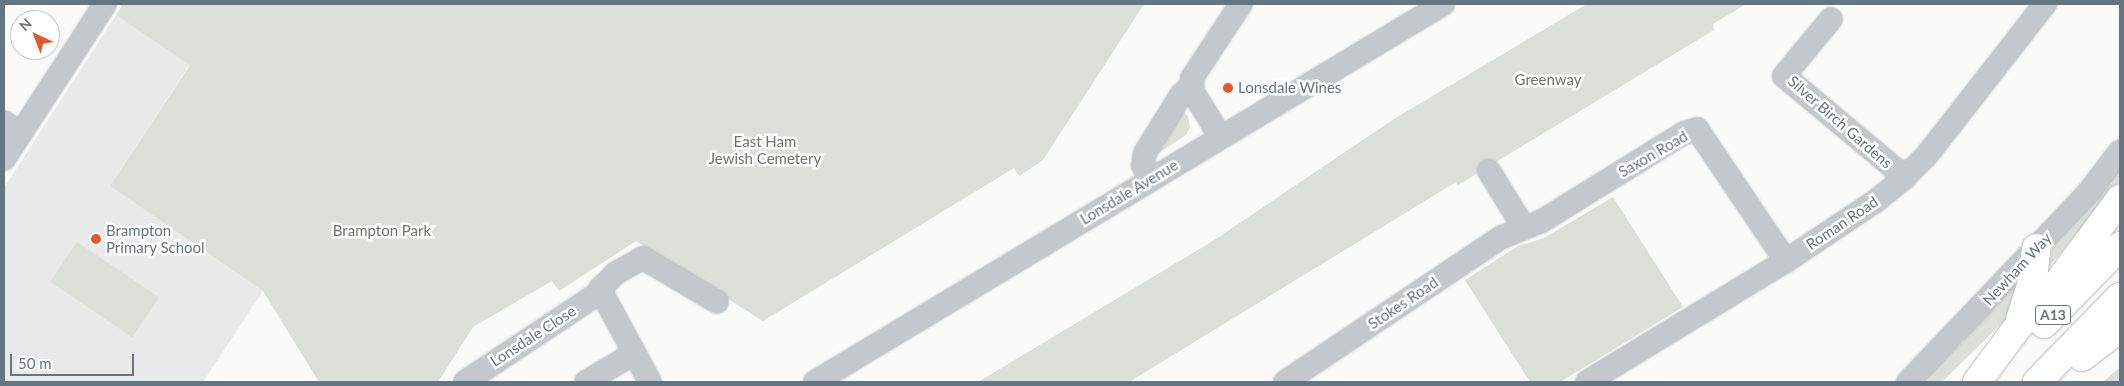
<!DOCTYPE html>
<html>
<head>
<meta charset="utf-8">
<style>
	body { margin:0 }
	#map { position:relative; width:2124px; height:386px; overflow:hidden; background:#fafaf8; font-family:Lato,sans-serif }
	div>[style] { position:absolute }
	.built>* { inset:0; background:#e8e9e9 }
	.green>* { inset:0; background:#dadfd7; transform-origin:0 0 }
	.roads { filter:drop-shadow(0 0 1px #b4b9bd) drop-shadow(0 0 1px #b4b9bd) }
	.minor>* { height:22px; margin:-11px; padding:0 11px; transform-origin:11px; border-radius:11px; background:#c3c8cc }
	.highway>* { height:28px; margin:-14px; padding:0 14px; transform-origin:14px; border-radius:14px; background:#fff }
	.dots>* { width:14px; height:14px; translate:-50% -50%; box-sizing:border-box; border:2px solid #fff; border-radius:50% }
	span { translate:-50% -50%; white-space:nowrap; text-align:center; line-height:1.15; -webkit-text-stroke:5px #fff; paint-order:stroke }
	.shield-label span { padding:1px 4px; background:#fff; border:1px solid; border-radius:4px; -webkit-text-stroke-width:0 }
	.shield-label { font-size:14px; color:#657683; font-weight:700 }
	.park-label { font-size:15px; color:#687a64 }
	.poi-label { font-size:15px; color:#657683 }
	.left { translate:0 -50%; text-align:left }
	.street-label { font-size:15px; color:#657683 }
	.frame { position:absolute; inset:0; border:5px solid #657683; pointer-events:none }
	.north { position:absolute; left:10px; top:10px; width:50px; height:50px; box-sizing:border-box; background:#fff; border:1px solid #c1c8cd; border-radius:50%; rotate:317deg; font-size:14px; font-weight:700; line-height:20px; text-align:center; color:#657683 }
	.north::after { content:''; display:block; margin:auto; width:18px; height:22px; background:#e4572e; clip-path:polygon(50% 0,100% 100%,50% 72%,0 100%) }
	.scale { position:absolute; left:10px; top:354px; width:124px; height:22px; box-sizing:border-box; border:2px solid #657683; border-top:0; padding-left:6px; font-size:15px; line-height:18px; white-space:nowrap; color:#657683; -webkit-text-stroke:4px #fff; paint-order:stroke }
</style>
</head>
<body>
<div id="map">
	<div class="built">
		<i style="clip-path:polygon(116px 15px,190px 64px,110px 186px,263px 291px,203px 382px,4px 382px,4px 188px)"></i>
	</div>
	<div class="green">
		<i style="clip-path:polygon(123px 4px,1144px 4px,1043px 160px,1019px 176px,1014px 168px,763px 321px,636px 241px,559px 291px,552px 281px,473px 327px,438px 382px,319px 382px,263px 291px,110px 186px,190px 65px,116px 15px)"></i>
		<i style="clip-path:polygon(1587px 4px,1746px 4px,1713px 24px,1714px 30px,1458px 185px,1456px 182px,1129px 382px,978px 382px,1216px 239px,1394px 119px)"></i>
		<i style="clip-path:polygon(1179px 108px,1188px 116px,1190px 128px,1186px 135px,1149px 159px)"></i>
		<i style="clip-path:polygon(2120px 162px,2120px 181px,2049px 267px,2052px 246px)"></i>
		<i style="clip-path:polygon(1613px 197px,1683px 307px,1560px 382px,1530px 382px,1465px 280px,1518px 246px,1544px 238px)"></i>
		<i style="left:77px;top:242px;width:99px;height:48px;rotate:34deg"></i>
		<i style="clip-path:polygon(2022px 271px,2010px 315px,1942px 382px,1921px 382px,1964px 341px,1967px 328px)"></i>
		<i style="clip-path:polygon(2120px 367px,2120px 382px,2103px 382px)"></i>
	</div>
	<div class="roads">
		<div class="minor">
			<i style="left:1831px;top:19px;width:74px;rotate:129.5deg"></i>
			<i style="left:1784px;top:76px;width:158px;rotate:39.9deg"></i>
			<i style="left:4px;top:122px;width:20px;rotate:33deg"></i>
			<i style="left:1220px;top:136px;width:52px;rotate:-121.5deg"></i>
			<i style="left:1193px;top:92px;width:14px;rotate:-94deg"></i>
			<i style="left:1192px;top:78px;width:89px;rotate:-56.5deg"></i>
			<i style="left:4px;top:159px;width:185px;rotate:-56.9deg"></i>
			<i style="left:1489px;top:171px;width:65px;rotate:58.3deg"></i>
			<i style="left:1150px;top:179px;width:16px;rotate:-117deg"></i>
			<i style="left:1143px;top:165px;width:12px;rotate:-81deg"></i>
			<i style="left:1145px;top:153px;width:68px;rotate:-58.2deg"></i>
			<i style="left:1181px;top:95px;width:12px;rotate:-42deg"></i>
			<i style="left:465px;top:382px;width:164px;rotate:-33.6deg"></i>
			<i style="left:586px;top:382px;width:55px;rotate:-30.8deg"></i>
			<i style="left:650px;top:382px;width:106px;rotate:-118.3deg"></i>
			<i style="left:600px;top:289px;width:23px;rotate:-45deg"></i>
			<i style="left:616px;top:273px;width:31px;rotate:-29deg"></i>
			<i style="left:643px;top:258px;width:86px;rotate:30.7deg"></i>
			<i style="left:815px;top:382px;width:733px;rotate:-31.04deg"></i>
			<i style="left:1285px;top:382px;width:261px;rotate:-33.8deg"></i>
			<i style="left:1502px;top:237px;width:43px;rotate:-21.8deg"></i>
			<i style="left:1542px;top:221px;width:167px;rotate:-31.8deg"></i>
			<i style="left:1684px;top:133px;width:14px;rotate:-17deg"></i>
			<i style="left:1697px;top:129px;width:159px;rotate:56deg"></i>
			<i style="left:1587px;top:382px;width:233px;rotate:-31.3deg"></i>
			<i style="left:1786px;top:261px;width:110px;rotate:-33.8deg"></i>
			<i style="left:1877px;top:200px;width:36px;rotate:-39deg"></i>
			<i style="left:1905px;top:177px;width:31px;rotate:-45deg"></i>
			<i style="left:1927px;top:155px;width:192px;rotate:-52deg"></i>
			<i style="left:1908px;top:382px;width:262px;rotate:-46.4deg"></i>
			<i style="left:2089px;top:192px;width:51px;rotate:-52.9deg"></i>
		</div>
		<div class="highway">
			<i style="left:2020px;top:320px;width:43px;rotate:-72.4deg"></i>
			<i style="left:2033px;top:279px;width:31px;rotate:-84deg"></i>
			<i style="left:2044px;top:324px;width:109px;rotate:-45.7deg"></i>
			<i style="left:2082px;top:357px;width:48px;rotate:-37.3deg"></i>
			<i style="left:1977px;top:382px;width:67px;rotate:-53.5deg"></i>
			<i style="left:2017px;top:328px;width:54px;rotate:-47.2deg"></i>
			<i style="left:2054px;top:288px;width:111px;rotate:-53.4deg"></i>
			<i style="left:2037px;top:382px;width:119px;rotate:-45.7deg"></i>
		</div>
	</div>
	<div class="dots">
		<i style="left:1228px;top:88px;background:#e4572e"></i>
		<i style="left:96px;top:239px;background:#e4572e"></i>
	</div>
	<div class="shield-label">
		<span style="left:2053px;top:315px">A13</span>
	</div>
	<div class="park-label">
		<span style="left:1548px;top:80px">Greenway</span>
		<span style="left:765px;top:150px">East Ham<br>Jewish Cemetery</span>
		<span style="left:382px;top:231px">Brampton Park</span>
	</div>
	<div class="poi-label">
		<span class="left" style="left:1238px;top:88px">Lonsdale Wines</span>
		<span class="left" style="left:106px;top:239px">Brampton<br>Primary School</span>
	</div>
	<div class="street-label">
		<span style="left:1840px;top:122px;rotate:41deg">Silver Birch Gardens</span>
		<span style="left:1653px;top:154px;rotate:-30deg">Saxon Road</span>
		<span style="left:1129px;top:192px;rotate:-31deg">Lonsdale Avenue</span>
		<span style="left:1842px;top:223px;rotate:-34deg">Roman Road</span>
		<span style="left:2017px;top:269px;rotate:-47deg">Newham Way</span>
		<span style="left:1403px;top:303px;rotate:-34deg">Stokes Road</span>
		<span style="left:533px;top:336px;rotate:-33deg">Lonsdale Close</span>
	</div>
	<div class="frame"></div>
	<div class="north">N</div>
	<div class="scale">50 m</div>
</div>
</body>
</html>
